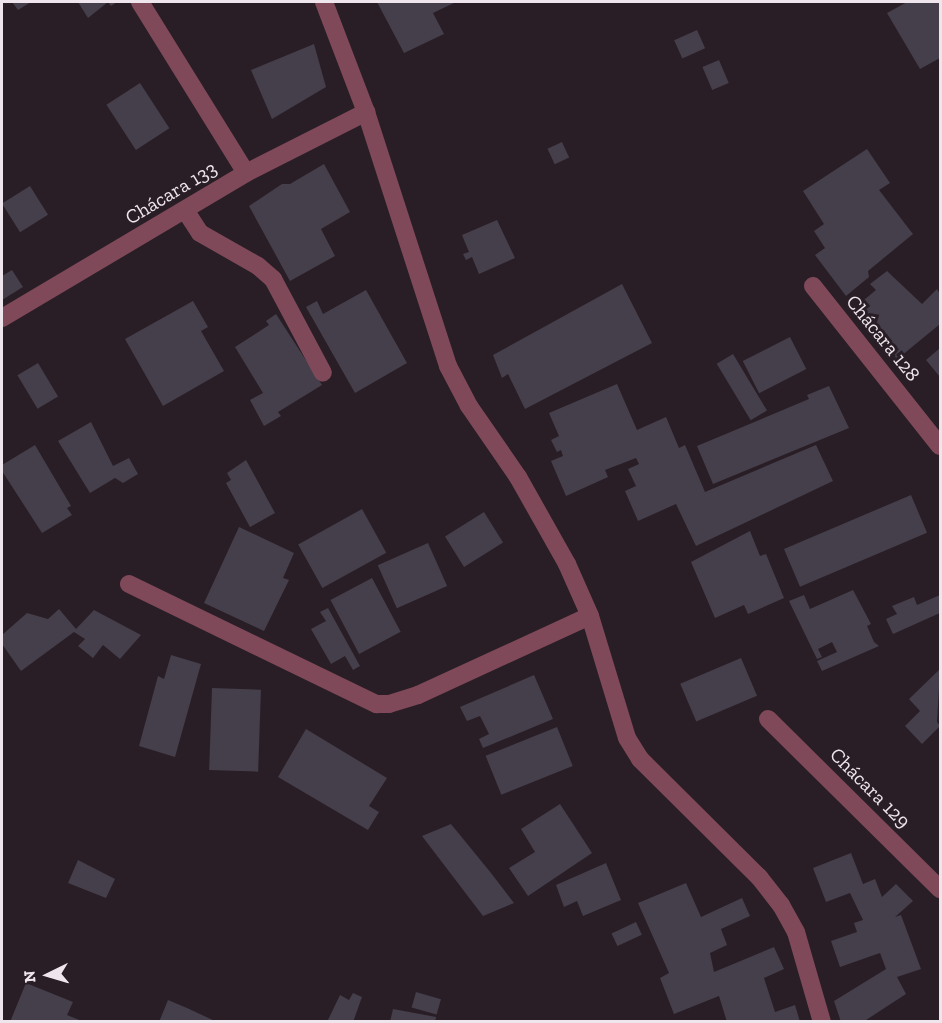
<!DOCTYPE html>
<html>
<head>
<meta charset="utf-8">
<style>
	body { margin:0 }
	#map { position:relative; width:942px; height:1023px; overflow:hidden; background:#291e26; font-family:"Zilla Slab",serif }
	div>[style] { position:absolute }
	.building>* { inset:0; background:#443f4b; transform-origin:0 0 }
	.minor>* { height:18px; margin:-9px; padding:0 9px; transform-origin:9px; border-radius:9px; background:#804959 }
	span { translate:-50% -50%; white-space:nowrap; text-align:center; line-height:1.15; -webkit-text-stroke:6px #291e26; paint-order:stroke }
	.street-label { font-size:20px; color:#eee6ec }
	.frame { position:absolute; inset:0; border:3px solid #eee6ec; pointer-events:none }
	.north { position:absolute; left:18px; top:945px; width:60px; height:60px; -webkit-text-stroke:4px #291e26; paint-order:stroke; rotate:265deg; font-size:16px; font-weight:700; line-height:24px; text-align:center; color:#eee6ec }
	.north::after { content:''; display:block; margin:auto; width:21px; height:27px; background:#eee6ec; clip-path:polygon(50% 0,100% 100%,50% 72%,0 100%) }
</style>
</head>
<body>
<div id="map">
	<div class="building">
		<i style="clip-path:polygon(12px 2px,31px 2px,18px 10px)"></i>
		<i style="clip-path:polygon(78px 2px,117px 2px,111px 6px,108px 2px,88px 18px)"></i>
		<i style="clip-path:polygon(377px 2px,456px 2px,433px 13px,444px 34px,404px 53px)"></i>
		<i style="clip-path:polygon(907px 2px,940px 2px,940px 58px,920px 69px,887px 13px)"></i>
		<i style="left:697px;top:30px;width:20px;height:25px;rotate:66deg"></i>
		<i style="clip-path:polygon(314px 44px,326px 87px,272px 119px,251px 70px)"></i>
		<i style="left:719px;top:60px;width:25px;height:18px;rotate:67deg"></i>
		<i style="left:140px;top:83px;width:54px;height:40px;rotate:57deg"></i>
		<i style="left:562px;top:142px;width:17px;height:16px;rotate:65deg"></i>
		<i style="clip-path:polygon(867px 149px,890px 183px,879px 190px,913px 234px,868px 271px,869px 277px,846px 296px,815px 255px,825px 248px,814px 231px,824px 224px,803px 191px)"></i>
		<i style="clip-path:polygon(324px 164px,350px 212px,321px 229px,335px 256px,290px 281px,249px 206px,282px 184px,290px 184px)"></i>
		<i style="left:30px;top:186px;width:34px;height:33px;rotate:58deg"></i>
		<i style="clip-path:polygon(497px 220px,515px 258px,479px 274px,472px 257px,466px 260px,463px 254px,469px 252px,462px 235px)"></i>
		<i style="clip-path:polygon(12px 270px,23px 287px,2px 300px,2px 276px)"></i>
		<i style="clip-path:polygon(887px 271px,922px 304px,937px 289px,940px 294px,940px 324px,895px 361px,853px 309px,876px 290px,870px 284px)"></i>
		<i style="clip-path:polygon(622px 284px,652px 343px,525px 409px,508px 374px,502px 378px,493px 355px)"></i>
		<i style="clip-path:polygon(366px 290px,407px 363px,355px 393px,306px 307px,317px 301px,323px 314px)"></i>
		<i style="clip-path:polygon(193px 301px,208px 327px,201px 331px,224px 371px,163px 406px,125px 339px)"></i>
		<i style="clip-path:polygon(276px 314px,322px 385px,278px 412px,281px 416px,264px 426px,250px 400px,263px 393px,235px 347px,269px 325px,266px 321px)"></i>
		<i style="left:790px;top:337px;width:36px;height:53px;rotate:63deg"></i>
		<i style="clip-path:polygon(940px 348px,940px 377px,926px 360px)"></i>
		<i style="left:733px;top:354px;width:66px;height:19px;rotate:59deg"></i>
		<i style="left:38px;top:363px;width:39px;height:24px;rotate:59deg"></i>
		<i style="clip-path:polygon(617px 384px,637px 430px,666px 417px,679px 448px,685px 445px,705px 492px,816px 445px,833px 481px,696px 546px,676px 504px,638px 521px,625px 491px,636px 486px,628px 469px,639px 464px,636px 458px,605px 470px,608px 477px,566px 496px,551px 461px,563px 456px,561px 450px,557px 452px,551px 440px,559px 436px,549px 413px)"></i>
		<i style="clip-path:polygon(829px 386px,849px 428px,713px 484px,697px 446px,809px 399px,807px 395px)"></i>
		<i style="clip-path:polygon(91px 422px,113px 466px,129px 458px,138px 474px,123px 483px,115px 478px,90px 493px,58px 441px)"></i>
		<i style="clip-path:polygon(35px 445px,71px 506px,67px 508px,72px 515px,42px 533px,2px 471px,2px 465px)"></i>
		<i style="clip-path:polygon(246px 460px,275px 513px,250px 527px,226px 483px,231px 480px,227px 473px)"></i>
		<i style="left:911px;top:495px;width:41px;height:138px;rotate:67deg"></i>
		<i style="left:362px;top:509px;width:50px;height:73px;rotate:61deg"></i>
		<i style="left:484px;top:512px;width:36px;height:46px;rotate:58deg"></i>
		<i style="clip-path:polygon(239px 527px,294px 553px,283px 578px,289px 580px,264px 631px,204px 603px)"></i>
		<i style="clip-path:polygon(750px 531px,760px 556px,766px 554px,784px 598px,748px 614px,744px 605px,715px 618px,691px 562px)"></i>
		<i style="left:428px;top:543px;width:47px;height:55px;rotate:66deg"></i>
		<i style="left:372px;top:578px;width:61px;height:47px;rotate:62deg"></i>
		<i style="clip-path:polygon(853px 590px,871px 624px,867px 626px,874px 642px,879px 646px,822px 671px,817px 661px,837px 652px,832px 642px,818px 649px,822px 657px,817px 659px,789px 601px,804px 595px,810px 609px)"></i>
		<i style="clip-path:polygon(940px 595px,940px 613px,893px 634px,886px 619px,897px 614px,892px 606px,914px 597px,917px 605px)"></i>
		<i style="clip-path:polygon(328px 608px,360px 666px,353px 670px,345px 656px,331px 664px,311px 629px,326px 621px,320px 612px)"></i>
		<i style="clip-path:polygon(59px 609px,76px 629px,94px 610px,141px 635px,120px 659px,103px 645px,93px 658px,78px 646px,85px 639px,74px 632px,21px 671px,2px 644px,2px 635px,27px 613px,48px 619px)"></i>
		<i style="clip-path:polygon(171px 655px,201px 664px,175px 757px,139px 746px,158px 676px,164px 679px)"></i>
		<i style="left:741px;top:658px;width:41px;height:66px;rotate:67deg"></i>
		<i style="clip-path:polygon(940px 669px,937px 722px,940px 726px,922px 744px,905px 726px,920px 711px,909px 699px)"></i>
		<i style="clip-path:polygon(534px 675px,553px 719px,483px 748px,479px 739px,489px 734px,480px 716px,467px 721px,460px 707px)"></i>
		<i style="left:212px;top:688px;width:49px;height:82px;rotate:2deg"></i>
		<i style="left:557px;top:727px;width:42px;height:77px;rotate:68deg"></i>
		<i style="clip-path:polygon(306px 729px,387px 778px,369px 806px,379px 812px,368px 830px,278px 777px)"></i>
		<i style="clip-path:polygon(560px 804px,592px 853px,528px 896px,509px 868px,535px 852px,521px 829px)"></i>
		<i style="clip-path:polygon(451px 824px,491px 873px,514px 903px,483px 916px,422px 836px)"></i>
		<i style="clip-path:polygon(851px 853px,863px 884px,875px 879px,882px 897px,896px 884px,913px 901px,895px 917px,901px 915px,921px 969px,897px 977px,906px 994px,863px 1022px,841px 1022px,834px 1001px,886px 969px,880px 953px,840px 967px,831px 941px,857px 932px,854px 923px,863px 920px,850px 893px,826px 902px,813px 868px)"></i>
		<i style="clip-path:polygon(78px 860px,115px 879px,106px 898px,68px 883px)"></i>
		<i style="clip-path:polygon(606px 863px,621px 900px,583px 916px,577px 901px,564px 907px,556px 885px)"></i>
		<i style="clip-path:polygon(686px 883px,701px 917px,742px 898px,750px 916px,721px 929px,727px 945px,710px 953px,714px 972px,774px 947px,784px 969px,764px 978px,775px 1012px,795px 1005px,800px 1022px,727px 1022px,719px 996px,674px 1014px,660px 978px,669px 973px,638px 903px)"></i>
		<i style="left:636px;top:922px;width:14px;height:27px;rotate:65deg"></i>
		<i style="clip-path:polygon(26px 983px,73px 1002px,67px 1015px,84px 1022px,10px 1022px)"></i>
		<i style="left:416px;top:992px;width:26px;height:16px;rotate:16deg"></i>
		<i style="clip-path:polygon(353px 993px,362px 997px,353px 1022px,327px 1022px,340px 995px,349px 1000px)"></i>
		<i style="clip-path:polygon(168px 1000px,187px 1008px,217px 1022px,159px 1022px)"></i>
		<i style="clip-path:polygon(393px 1009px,436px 1017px,435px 1022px,390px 1022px)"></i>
	</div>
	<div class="minor">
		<i style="left:140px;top:2px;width:201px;rotate:58.2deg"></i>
		<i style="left:324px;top:2px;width:118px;rotate:69.1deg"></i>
		<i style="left:366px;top:112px;width:267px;rotate:72.1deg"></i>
		<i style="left:448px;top:366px;width:45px;rotate:62.3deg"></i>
		<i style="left:469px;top:406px;width:86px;rotate:55.4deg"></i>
		<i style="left:518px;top:477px;width:100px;rotate:60.6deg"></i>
		<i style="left:567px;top:564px;width:57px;rotate:66.1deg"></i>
		<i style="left:590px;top:616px;width:127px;rotate:73.1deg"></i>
		<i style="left:627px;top:738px;width:25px;rotate:58deg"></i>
		<i style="left:640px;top:759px;width:168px;rotate:44.8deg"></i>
		<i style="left:759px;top:877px;width:36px;rotate:52deg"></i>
		<i style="left:781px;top:905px;width:31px;rotate:61deg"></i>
		<i style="left:796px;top:932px;width:94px;rotate:73.9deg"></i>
		<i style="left:185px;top:210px;width:27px;rotate:57deg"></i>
		<i style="left:200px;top:233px;width:67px;rotate:29.6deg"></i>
		<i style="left:258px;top:266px;width:20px;rotate:41deg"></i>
		<i style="left:273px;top:279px;width:106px;rotate:62deg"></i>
		<i style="left:813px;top:286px;width:204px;rotate:51.6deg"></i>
		<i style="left:2px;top:318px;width:284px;rotate:-30.7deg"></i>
		<i style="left:246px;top:173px;width:135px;rotate:-26.9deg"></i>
		<i style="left:129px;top:584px;width:275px;rotate:25.9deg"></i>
		<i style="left:376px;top:704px;width:13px"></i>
		<i style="left:389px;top:704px;width:30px;rotate:-17deg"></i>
		<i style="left:418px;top:695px;width:189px;rotate:-24.7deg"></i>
		<i style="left:768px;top:719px;width:242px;rotate:44.7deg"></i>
	</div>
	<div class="street-label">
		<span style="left:171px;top:193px;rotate:-31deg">Chácara 133</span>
		<span style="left:883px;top:338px;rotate:51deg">Chácara 128</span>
		<span style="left:870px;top:788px;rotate:45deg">Chácara 129</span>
	</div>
	<div class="frame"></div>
	<div class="north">N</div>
</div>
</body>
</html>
